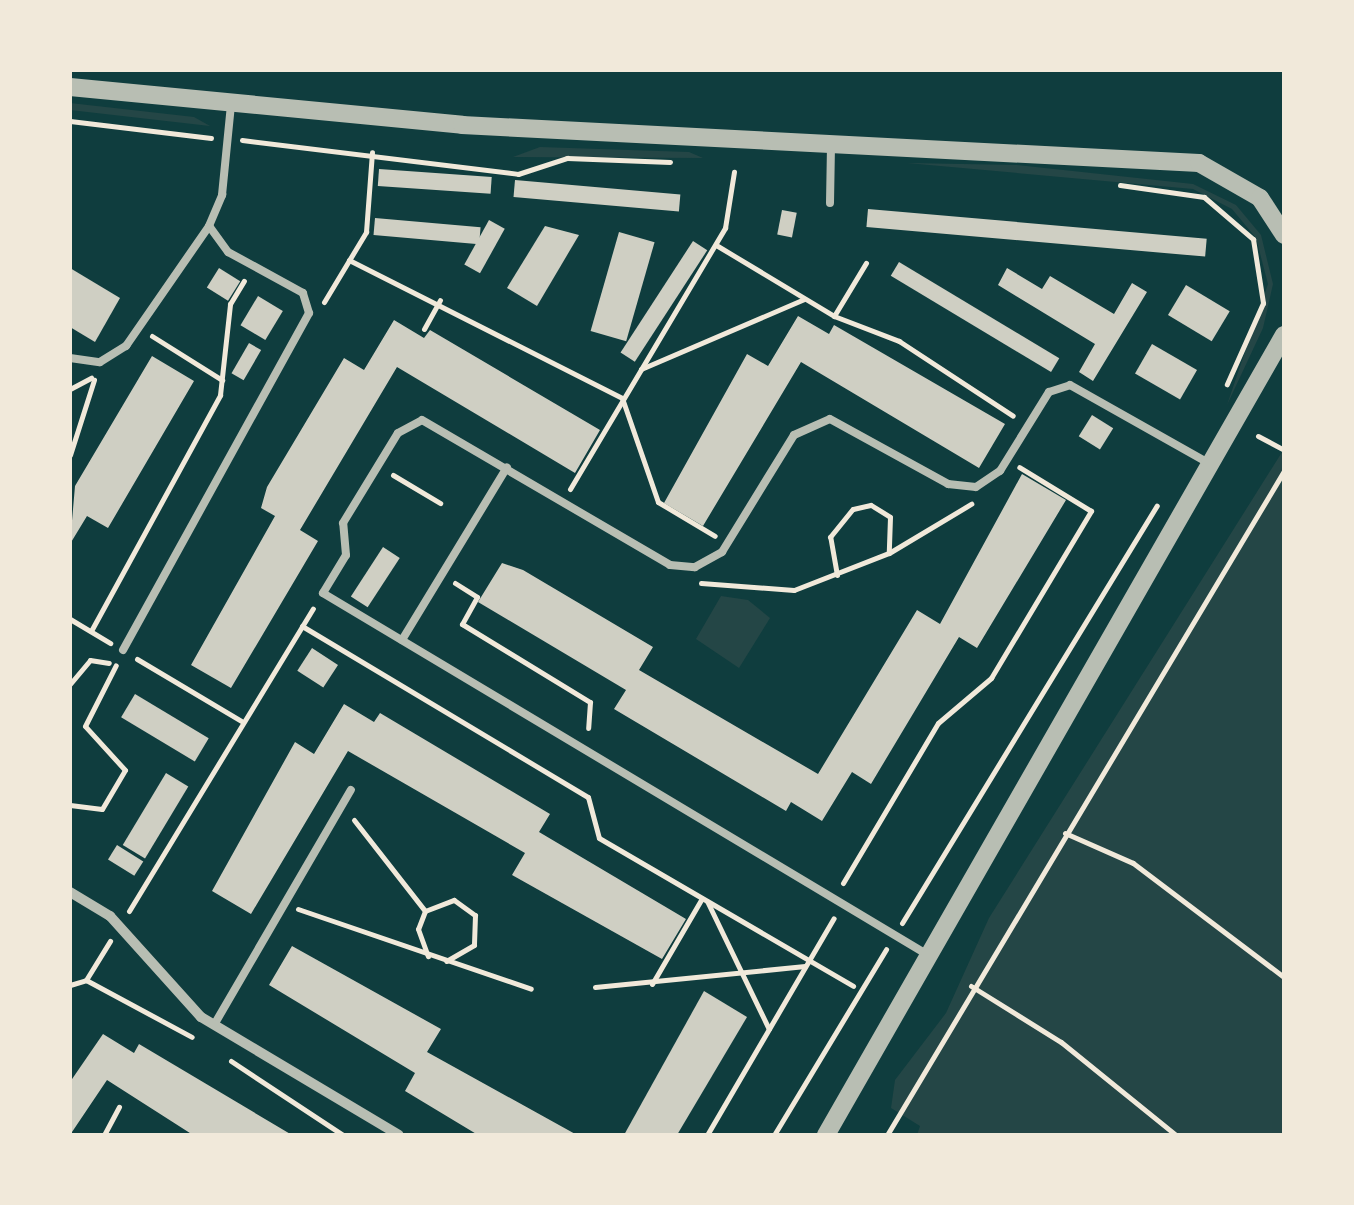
<!DOCTYPE html>
<html>
<head>
<meta charset="utf-8">
<style>
	body { margin:0 }
	#map { position:relative; width:1354px; height:1205px; overflow:hidden; background:#0f3d3e; font-family:Signika,sans-serif }
	div>[style] { position:absolute }
	.green>* { inset:0; background:#244646 }
	.building>* { inset:0; background:#cfcfc3; transform-origin:0 0 }
	.path>* { height:5px; margin:-2.5px; padding:0 2.5px; transform-origin:2.5px; border-radius:2.5px; background:#f1e9da }
	.service>* { height:8px; margin:-4px; padding:0 4px; transform-origin:4px; border-radius:4px; background:#b8beb3 }
	.minor>* { height:10px; margin:-5px; padding:0 5px; transform-origin:5px; border-radius:5px; background:#b8beb3 }
	.tertiary>* { height:18px; margin:-9px; padding:0 9px; transform-origin:9px; border-radius:9px; background:#b8beb3 }
	span { translate:-50% -50%; white-space:nowrap; text-align:center; line-height:1.15; -webkit-text-stroke:8px #f1e9da; paint-order:stroke }
	.frame { position:absolute; inset:0; border:72px solid #f1e9da; pointer-events:none }
</style>
</head>
<body>
<div id="map">
	<div class="green">
		<i style="clip-path:polygon(70px 103px,194px 117px,210px 126px,70px 110px)"></i>
		<i style="clip-path:polygon(540px 147px,689px 152px,703px 158px,513px 157px)"></i>
		<i style="clip-path:polygon(907px 163px,1017px 165px,1193px 184px,1236px 205px,1261px 235px,1273px 284px,1263px 328px,1227px 405px,1268px 284px,1256px 238px,1232px 209px,1193px 189px)"></i>
		<i style="clip-path:polygon(1284px 449px,1284px 1135px,917px 1135px,920px 1126px,891px 1108px,895px 1080px,946px 1013px,989px 918px)"></i>
		<i style="clip-path:polygon(721px 596px,748px 600px,770px 618px,739px 668px,696px 639px)"></i>
	</div>
	<div class="building">
		<i style="left:379px;top:169px;width:113px;height:17px;rotate:4deg"></i>
		<i style="left:515px;top:180px;width:166px;height:17px;rotate:5deg"></i>
		<i style="left:868px;top:209px;width:340px;height:18px;rotate:5deg"></i>
		<i style="left:782px;top:210px;width:15px;height:25px;rotate:11deg"></i>
		<i style="left:375px;top:218px;width:106px;height:17px;rotate:5deg"></i>
		<i style="left:489px;top:220px;width:18px;height:51px;rotate:29deg"></i>
		<i style="clip-path:polygon(545px 226px,579px 235px,537px 306px,507px 288px)"></i>
		<i style="left:619px;top:232px;width:37px;height:103px;rotate:16deg"></i>
		<i style="left:693px;top:241px;width:17px;height:133px;rotate:33deg"></i>
		<i style="left:899px;top:262px;width:187px;height:16px;rotate:31deg"></i>
		<i style="clip-path:polygon(70px 268px,120px 298px,95px 342px,70px 327px)"></i>
		<i style="left:219px;top:268px;width:25px;height:23px;rotate:32deg"></i>
		<i style="clip-path:polygon(1007px 268px,1042px 289px,1050px 276px,1114px 314px,1132px 283px,1147px 292px,1093px 381px,1079px 372px,1095px 344px,998px 285px)"></i>
		<i style="left:1186px;top:285px;width:51px;height:35px;rotate:31deg"></i>
		<i style="left:258px;top:296px;width:29px;height:34px;rotate:31deg"></i>
		<i style="clip-path:polygon(798px 316px,829px 334px,834px 325px,1005px 424px,979px 468px,801px 362px,703px 526px,664px 503px,747px 354px,768px 366px)"></i>
		<i style="clip-path:polygon(394px 320px,424px 338px,430px 330px,600px 430px,575px 473px,397px 367px,300px 530px,318px 541px,231px 688px,191px 665px,275px 516px,261px 508px,267px 487px,344px 358px,364px 370px)"></i>
		<i style="left:249px;top:343px;width:14px;height:35px;rotate:30deg"></i>
		<i style="left:1152px;top:344px;width:52px;height:34px;rotate:30deg"></i>
		<i style="clip-path:polygon(152px 356px,194px 381px,108px 528px,87px 516px,70px 544px,75px 486px)"></i>
		<i style="left:1092px;top:415px;width:25px;height:25px;rotate:32deg"></i>
		<i style="clip-path:polygon(1022px 474px,1066px 500px,977px 648px,959px 637px,871px 784px,852px 772px,822px 821px,791px 802px,786px 811px,614px 709px,626px 690px,478px 602px,502px 563px,523px 570px,653px 647px,639px 670px,818px 774px,917px 610px,940px 624px)"></i>
		<i style="left:383px;top:547px;width:20px;height:59px;rotate:33deg"></i>
		<i style="left:312px;top:648px;width:31px;height:27px;rotate:33deg"></i>
		<i style="left:135px;top:694px;width:86px;height:27px;rotate:31deg"></i>
		<i style="clip-path:polygon(344px 704px,374px 722px,380px 713px,550px 814px,539px 832px,686px 919px,662px 959px,512px 875px,525px 853px,348px 751px,251px 914px,212px 891px,295px 742px,314px 754px)"></i>
		<i style="left:166px;top:773px;width:26px;height:84px;rotate:31deg"></i>
		<i style="left:117px;top:845px;width:31px;height:17px;rotate:32deg"></i>
		<i style="clip-path:polygon(292px 946px,441px 1029px,427px 1052px,577px 1135px,478px 1135px,405px 1091px,415px 1073px,269px 985px)"></i>
		<i style="clip-path:polygon(704px 991px,747px 1017px,677px 1135px,624px 1135px)"></i>
		<i style="clip-path:polygon(103px 1034px,134px 1053px,139px 1044px,292px 1135px,193px 1135px,107px 1080px,70px 1135px,70px 1082px)"></i>
	</div>
	<div class="path">
		<i style="left:70px;top:121px;width:142px;rotate:6.9deg"></i>
		<i style="left:242px;top:140px;width:278px;rotate:7deg"></i>
		<i style="left:518px;top:174px;width:52px;rotate:-18.1deg"></i>
		<i style="left:567px;top:158px;width:103px;rotate:2.2deg"></i>
		<i style="left:1120px;top:185px;width:85px;rotate:8.1deg"></i>
		<i style="left:1204px;top:197px;width:65px;rotate:40.6deg"></i>
		<i style="left:1253px;top:239px;width:65px;rotate:81.1deg"></i>
		<i style="left:1263px;top:303px;width:89px;rotate:114deg"></i>
		<i style="left:716px;top:245px;width:138px;rotate:31deg"></i>
		<i style="left:834px;top:316px;width:62px;rotate:-58.9deg"></i>
		<i style="left:349px;top:260px;width:306px;rotate:26.8deg"></i>
		<i style="left:622px;top:398px;width:110px;rotate:70.9deg"></i>
		<i style="left:658px;top:502px;width:66px;rotate:30.8deg"></i>
		<i style="left:324px;top:302px;width:82px;rotate:-59deg"></i>
		<i style="left:366px;top:232px;width:80px;rotate:-85.7deg"></i>
		<i style="left:834px;top:316px;width:70px;rotate:21deg"></i>
		<i style="left:899px;top:341px;width:136px;rotate:33.3deg"></i>
		<i style="left:424px;top:329px;width:33px;rotate:-61deg"></i>
		<i style="left:152px;top:336px;width:83px;rotate:32.2deg"></i>
		<i style="left:641px;top:369px;width:177px;rotate:-23.2deg"></i>
		<i style="left:70px;top:389px;width:24px;rotate:-28deg"></i>
		<i style="left:1258px;top:436px;width:30px;rotate:28deg"></i>
		<i style="left:70px;top:455px;width:79px;rotate:-72.3deg"></i>
		<i style="left:393px;top:475px;width:55px;rotate:30.8deg"></i>
		<i style="left:570px;top:489px;width:304px;rotate:-59.3deg"></i>
		<i style="left:725px;top:228px;width:57px;rotate:-80.9deg"></i>
		<i style="left:837px;top:575px;width:39px;rotate:-100deg"></i>
		<i style="left:830px;top:537px;width:36px;rotate:-51deg"></i>
		<i style="left:853px;top:509px;width:18px;rotate:-13deg"></i>
		<i style="left:871px;top:505px;width:22px;rotate:32deg"></i>
		<i style="left:890px;top:517px;width:36px;rotate:92deg"></i>
		<i style="left:455px;top:583px;width:26px;rotate:32deg"></i>
		<i style="left:477px;top:597px;width:31px;rotate:119deg"></i>
		<i style="left:462px;top:624px;width:150px;rotate:31.4deg"></i>
		<i style="left:590px;top:702px;width:26px;rotate:94deg"></i>
		<i style="left:701px;top:583px;width:93px;rotate:4.3deg"></i>
		<i style="left:794px;top:590px;width:102px;rotate:-21.3deg"></i>
		<i style="left:889px;top:553px;width:96px;rotate:-30.9deg"></i>
		<i style="left:70px;top:619px;width:47px;rotate:31deg"></i>
		<i style="left:302px;top:626px;width:333px;rotate:30.9deg"></i>
		<i style="left:588px;top:797px;width:42px;rotate:75deg"></i>
		<i style="left:599px;top:838px;width:294px;rotate:30.2deg"></i>
		<i style="left:91px;top:631px;width:269px;rotate:-61.3deg"></i>
		<i style="left:220px;top:395px;width:92px;rotate:-83.7deg"></i>
		<i style="left:230px;top:304px;width:27px;rotate:-59deg"></i>
		<i style="left:137px;top:659px;width:123px;rotate:30.7deg"></i>
		<i style="left:70px;top:684px;width:31px;rotate:-50deg"></i>
		<i style="left:90px;top:660px;width:19px;rotate:9deg"></i>
		<i style="left:70px;top:805px;width:32px;rotate:7deg"></i>
		<i style="left:102px;top:809px;width:45px;rotate:-59.5deg"></i>
		<i style="left:125px;top:770px;width:59px;rotate:-132.3deg"></i>
		<i style="left:85px;top:726px;width:68px;rotate:-63.1deg"></i>
		<i style="left:354px;top:820px;width:115px;rotate:52deg"></i>
		<i style="left:425px;top:911px;width:19px;rotate:111deg"></i>
		<i style="left:418px;top:929px;width:29px;rotate:70deg"></i>
		<i style="left:1065px;top:833px;width:74px;rotate:23.8deg"></i>
		<i style="left:1133px;top:863px;width:189px;rotate:37.1deg"></i>
		<i style="left:843px;top:883px;width:186px;rotate:-59.3deg"></i>
		<i style="left:938px;top:723px;width:70px;rotate:-40.3deg"></i>
		<i style="left:991px;top:678px;width:195px;rotate:-59.1deg"></i>
		<i style="left:1091px;top:511px;width:84px;rotate:-148.6deg"></i>
		<i style="left:707px;top:901px;width:142px;rotate:64.2deg"></i>
		<i style="left:298px;top:909px;width:246px;rotate:18.9deg"></i>
		<i style="left:129px;top:911px;width:354px;rotate:-58.7deg"></i>
		<i style="left:425px;top:911px;width:31px;rotate:-21deg"></i>
		<i style="left:454px;top:900px;width:26px;rotate:36deg"></i>
		<i style="left:475px;top:915px;width:30px;rotate:92deg"></i>
		<i style="left:474px;top:945px;width:32px;rotate:150deg"></i>
		<i style="left:902px;top:923px;width:489px;rotate:-58.6deg"></i>
		<i style="left:86px;top:980px;width:120px;rotate:28.3deg"></i>
		<i style="left:652px;top:984px;width:99px;rotate:-59.8deg"></i>
		<i style="left:70px;top:985px;width:17px;rotate:-17deg"></i>
		<i style="left:86px;top:980px;width:46px;rotate:-58.4deg"></i>
		<i style="left:971px;top:986px;width:106px;rotate:31.9deg"></i>
		<i style="left:1061px;top:1042px;width:148px;rotate:39deg"></i>
		<i style="left:595px;top:987px;width:211px;rotate:-5.7deg"></i>
		<i style="left:231px;top:1061px;width:134px;rotate:33.5deg"></i>
		<i style="left:104px;top:1135px;width:32px;rotate:-62deg"></i>
		<i style="left:707px;top:1135px;width:251px;rotate:-59.7deg"></i>
		<i style="left:774px;top:1135px;width:217px;rotate:-58.9deg"></i>
		<i style="left:887px;top:1135px;width:774px;rotate:-59.13deg"></i>
	</div>
	<div class="service">
		<i style="left:830px;top:203px;width:56px;rotate:-89deg"></i>
		<i style="left:70px;top:358px;width:30px;rotate:8deg"></i>
		<i style="left:100px;top:362px;width:31px;rotate:-32deg"></i>
		<i style="left:126px;top:346px;width:146px;rotate:-55.3deg"></i>
		<i style="left:402px;top:640px;width:202px;rotate:-58.7deg"></i>
		<i style="left:123px;top:650px;width:385px;rotate:-61.1deg"></i>
		<i style="left:309px;top:313px;width:21px;rotate:-107deg"></i>
		<i style="left:303px;top:293px;width:85px;rotate:-151.3deg"></i>
		<i style="left:228px;top:252px;width:32px;rotate:-126deg"></i>
		<i style="left:209px;top:226px;width:34px;rotate:-67deg"></i>
		<i style="left:222px;top:195px;width:90px;rotate:-84.3deg"></i>
		<i style="left:928px;top:955px;width:705px;rotate:-149.11deg"></i>
		<i style="left:323px;top:593px;width:44px;rotate:-58.8deg"></i>
		<i style="left:346px;top:555px;width:32px;rotate:-95deg"></i>
		<i style="left:343px;top:523px;width:105px;rotate:-58.6deg"></i>
		<i style="left:398px;top:433px;width:27px;rotate:-28deg"></i>
		<i style="left:422px;top:420px;width:287px;rotate:30.3deg"></i>
		<i style="left:670px;top:565px;width:25px;rotate:5deg"></i>
		<i style="left:695px;top:567px;width:31px;rotate:-29deg"></i>
		<i style="left:722px;top:552px;width:137px;rotate:-58.4deg"></i>
		<i style="left:794px;top:435px;width:39px;rotate:-24deg"></i>
		<i style="left:830px;top:419px;width:135px;rotate:28.8deg"></i>
		<i style="left:948px;top:484px;width:28px;rotate:6deg"></i>
		<i style="left:976px;top:487px;width:29px;rotate:-34deg"></i>
		<i style="left:1000px;top:471px;width:93px;rotate:-58.2deg"></i>
		<i style="left:1049px;top:392px;width:22px;rotate:-18deg"></i>
		<i style="left:1070px;top:385px;width:163px;rotate:29.4deg"></i>
		<i style="left:214px;top:1025px;width:272px;rotate:-59.8deg"></i>
	</div>
	<div class="minor">
		<i style="left:70px;top:892px;width:47px;rotate:31deg"></i>
		<i style="left:110px;top:916px;width:136px;rotate:48deg"></i>
		<i style="left:201px;top:1017px;width:230px;rotate:30.8deg"></i>
	</div>
	<div class="tertiary">
		<i style="left:70px;top:87px;width:394px;rotate:5.5deg"></i>
		<i style="left:462px;top:125px;width:738px;rotate:2.95deg"></i>
		<i style="left:1199px;top:163px;width:70px;rotate:29.8deg"></i>
		<i style="left:1260px;top:198px;width:44px;rotate:57deg"></i>
		<i style="left:826px;top:1135px;width:922px;rotate:-60.21deg"></i>
	</div>
	<div class="frame"></div>
</div>
</body>
</html>
